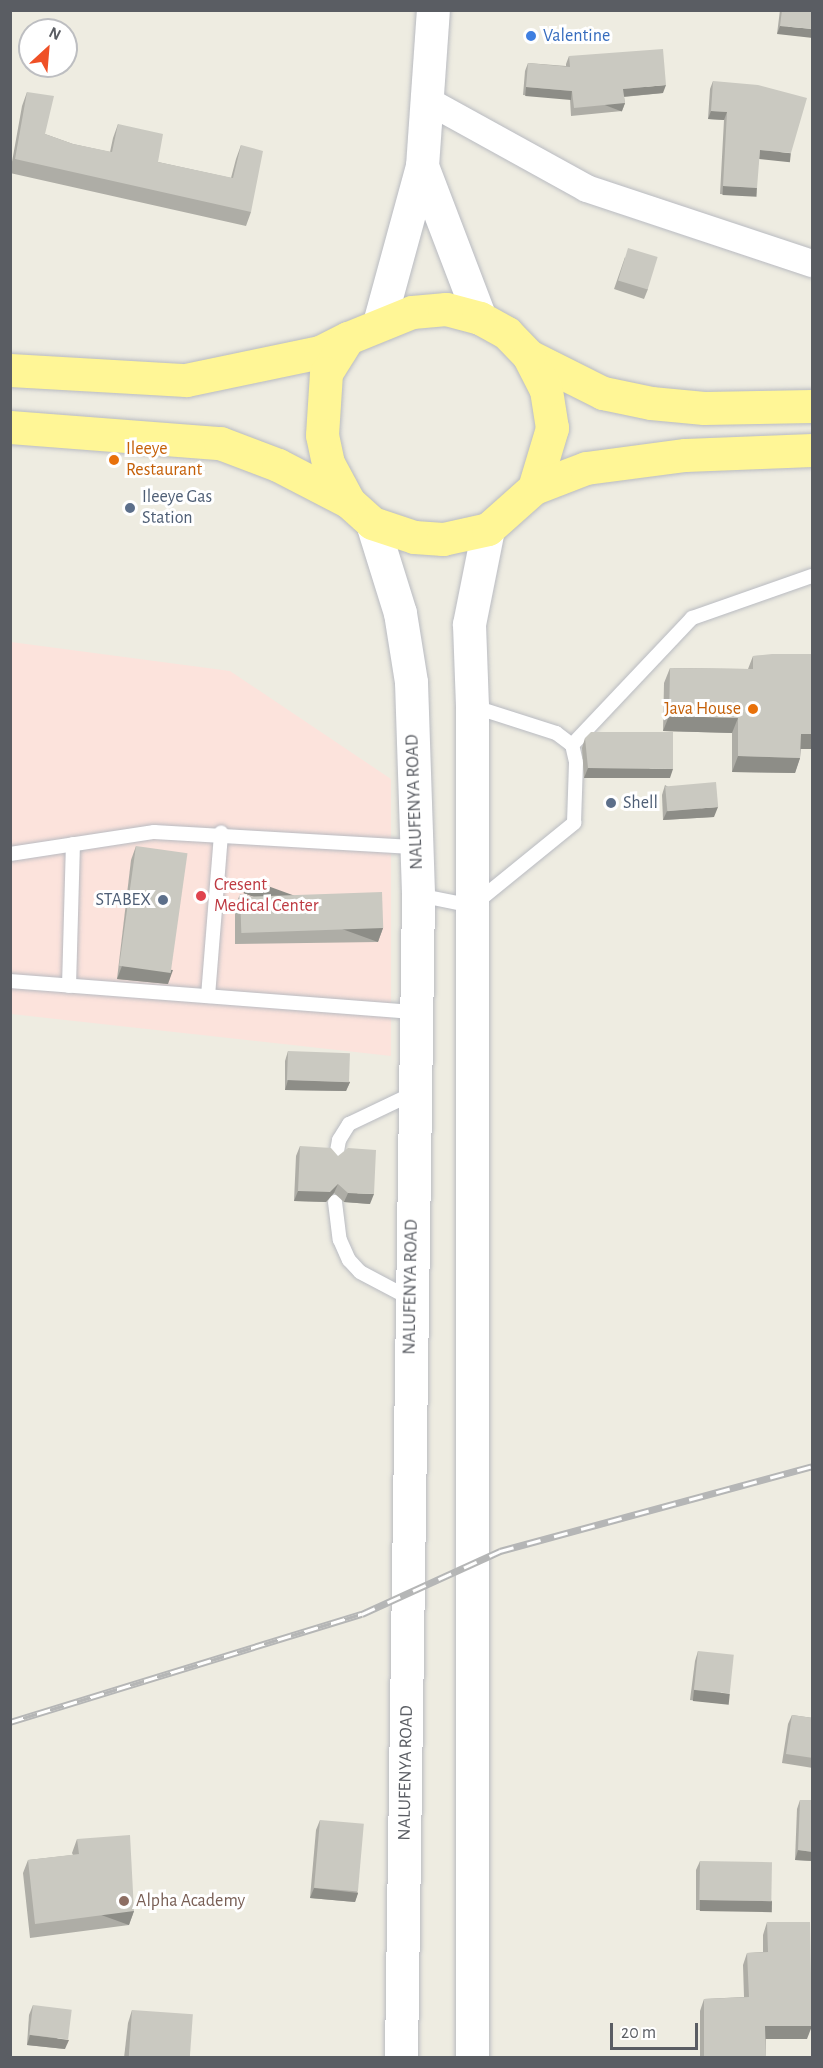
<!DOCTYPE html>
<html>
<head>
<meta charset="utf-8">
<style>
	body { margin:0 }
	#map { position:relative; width:823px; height:2068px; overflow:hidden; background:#eeece1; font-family:"Alegreya Sans",sans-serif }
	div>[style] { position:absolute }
	.medical>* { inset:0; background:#fce3dc }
	.roads { filter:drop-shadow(0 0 2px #b9bbc1) drop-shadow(0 0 2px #b9bbc1) }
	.service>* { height:14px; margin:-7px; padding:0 7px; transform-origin:7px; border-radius:7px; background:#fff }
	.minor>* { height:27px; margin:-13.5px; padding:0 13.5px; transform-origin:13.5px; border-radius:13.5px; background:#fff }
	.tertiary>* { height:33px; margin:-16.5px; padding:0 16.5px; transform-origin:16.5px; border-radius:16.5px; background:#fff }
	.secondary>* { height:33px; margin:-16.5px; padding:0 16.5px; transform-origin:16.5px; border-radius:16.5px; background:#fff }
	.trunk>* { height:33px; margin:-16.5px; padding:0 16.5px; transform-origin:16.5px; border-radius:16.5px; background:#fff696 }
	.rail>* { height:7px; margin-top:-3.5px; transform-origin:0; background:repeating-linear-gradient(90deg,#fff 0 14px,#b5b6b6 0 28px); box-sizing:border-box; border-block:2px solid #b5b6b6 }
	.wall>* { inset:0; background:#aeada6 }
	.shaded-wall>* { inset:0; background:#8d8d87; transform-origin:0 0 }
	.building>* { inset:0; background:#cac9c1; transform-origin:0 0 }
	.dots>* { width:16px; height:16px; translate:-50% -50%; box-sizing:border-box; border:3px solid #fff; border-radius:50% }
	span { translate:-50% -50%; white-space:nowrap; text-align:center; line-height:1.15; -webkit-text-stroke:6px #fff; paint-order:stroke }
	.shop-label { font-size:18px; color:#366cbe }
	.left { translate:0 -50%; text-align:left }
	.food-label { font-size:18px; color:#c56008 }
	.right { translate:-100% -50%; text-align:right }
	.service-label { font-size:18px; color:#4e5e75 }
	.street-label { font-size:18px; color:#5a5d63 }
	.health-label { font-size:18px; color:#be3a42 }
	.education-label { font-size:18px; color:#785e54 }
	.frame { position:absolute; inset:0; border:12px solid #5a5d63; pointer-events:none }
	.north { position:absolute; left:18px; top:18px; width:60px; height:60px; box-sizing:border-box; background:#fff; border:2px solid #bdbec1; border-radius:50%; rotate:26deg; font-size:16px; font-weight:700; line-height:24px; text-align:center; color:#5a5d63 }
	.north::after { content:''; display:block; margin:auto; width:21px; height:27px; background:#ef5026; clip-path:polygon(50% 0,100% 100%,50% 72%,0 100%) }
	.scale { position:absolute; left:610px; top:2023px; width:88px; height:27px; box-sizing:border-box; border:3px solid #5a5d63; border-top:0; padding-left:8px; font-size:18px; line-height:21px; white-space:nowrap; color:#5a5d63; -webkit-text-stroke:4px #fff; paint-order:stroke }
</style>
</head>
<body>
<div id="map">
	<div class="medical">
		<i style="clip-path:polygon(11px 642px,230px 671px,391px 779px,391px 1056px,11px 1014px)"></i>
	</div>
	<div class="roads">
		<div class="service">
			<i style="left:572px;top:745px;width:175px;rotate:-46.6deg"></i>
			<i style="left:692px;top:618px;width:127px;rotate:-19.3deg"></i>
			<i style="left:10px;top:854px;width:146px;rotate:-8.7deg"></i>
			<i style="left:154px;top:832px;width:263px;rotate:3.3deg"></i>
			<i style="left:418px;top:895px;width:55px;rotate:11.5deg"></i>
			<i style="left:472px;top:906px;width:132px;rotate:-39.1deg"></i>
			<i style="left:574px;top:823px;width:61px;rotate:-88.1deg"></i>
			<i style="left:576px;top:762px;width:17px;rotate:-103deg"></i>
			<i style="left:572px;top:745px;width:20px;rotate:-143deg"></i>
			<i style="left:556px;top:733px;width:88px;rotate:-162.2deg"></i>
			<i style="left:10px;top:981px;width:407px;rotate:4.4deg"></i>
			<i style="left:69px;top:986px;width:142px;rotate:-88.4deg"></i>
			<i style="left:208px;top:996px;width:164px;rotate:-85.4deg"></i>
			<i style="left:336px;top:1157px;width:17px;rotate:-80deg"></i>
			<i style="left:339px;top:1140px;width:19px;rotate:-58deg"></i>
			<i style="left:349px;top:1124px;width:72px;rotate:-25.5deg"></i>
			<i style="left:335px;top:1202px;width:38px;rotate:83deg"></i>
			<i style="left:340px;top:1240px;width:22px;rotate:66deg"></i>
			<i style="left:349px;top:1260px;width:16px;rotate:47deg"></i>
			<i style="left:360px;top:1272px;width:58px;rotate:27.9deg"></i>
		</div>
		<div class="minor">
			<i style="left:425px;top:99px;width:184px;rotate:28.9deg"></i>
			<i style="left:586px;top:188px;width:238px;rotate:18.4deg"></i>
		</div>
		<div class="tertiary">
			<i style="left:372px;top:523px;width:94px;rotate:72.7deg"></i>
			<i style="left:400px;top:613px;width:70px;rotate:80.9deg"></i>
			<i style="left:411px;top:682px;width:213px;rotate:88.1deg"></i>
			<i style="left:418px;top:895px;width:1163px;rotate:90.84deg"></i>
			<i style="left:472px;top:2058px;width:1352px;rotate:-90deg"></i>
			<i style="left:472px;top:706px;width:82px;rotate:-92.1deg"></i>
			<i style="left:469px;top:624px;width:97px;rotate:-78.7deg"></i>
		</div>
		<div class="secondary">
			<i style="left:422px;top:166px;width:163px;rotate:69.1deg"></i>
			<i style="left:379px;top:323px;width:163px;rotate:-74.7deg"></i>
			<i style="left:422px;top:166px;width:156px;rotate:-86deg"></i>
		</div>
		<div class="trunk">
			<i style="left:529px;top:356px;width:83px;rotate:26.6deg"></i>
			<i style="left:603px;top:393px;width:49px;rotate:11.8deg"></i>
			<i style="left:651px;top:403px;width:53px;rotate:5.4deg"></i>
			<i style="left:704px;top:408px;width:108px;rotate:-1.1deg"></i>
			<i style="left:10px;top:370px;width:176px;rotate:3.3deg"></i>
			<i style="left:186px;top:380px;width:137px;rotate:-11.8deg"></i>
			<i style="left:320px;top:352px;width:31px;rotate:-27deg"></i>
			<i style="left:10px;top:427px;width:211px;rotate:4.4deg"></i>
			<i style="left:220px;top:443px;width:62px;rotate:20.8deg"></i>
			<i style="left:278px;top:465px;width:80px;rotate:27.5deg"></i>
			<i style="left:349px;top:502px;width:31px;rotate:42deg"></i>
			<i style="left:372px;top:523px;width:44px;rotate:18.4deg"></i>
			<i style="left:414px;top:537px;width:29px;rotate:4deg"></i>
			<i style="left:443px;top:539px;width:46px;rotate:-12.5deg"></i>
			<i style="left:488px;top:529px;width:62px;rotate:-41.7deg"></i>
			<i style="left:534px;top:488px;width:63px;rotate:-73.3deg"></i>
			<i style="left:552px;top:428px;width:38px;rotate:-99deg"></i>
			<i style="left:546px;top:390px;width:38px;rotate:-117deg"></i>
			<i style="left:529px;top:356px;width:32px;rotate:-134deg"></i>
			<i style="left:507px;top:333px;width:31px;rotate:-151deg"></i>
			<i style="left:480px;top:318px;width:35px;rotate:-165deg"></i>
			<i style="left:446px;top:309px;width:34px;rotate:175deg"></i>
			<i style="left:412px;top:312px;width:69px;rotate:157.9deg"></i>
			<i style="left:348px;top:338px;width:41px;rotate:122.2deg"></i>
			<i style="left:326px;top:373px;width:62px;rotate:93.7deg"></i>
			<i style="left:322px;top:435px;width:29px;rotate:78deg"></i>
			<i style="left:328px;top:463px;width:44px;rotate:61.7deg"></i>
			<i style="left:534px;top:488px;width:56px;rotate:-21deg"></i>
			<i style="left:586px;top:468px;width:100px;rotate:-7.5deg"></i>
			<i style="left:685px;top:455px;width:127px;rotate:-2.3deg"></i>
		</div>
	</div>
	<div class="rail">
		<i style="left:10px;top:1722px;width:368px;rotate:-17.1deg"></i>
		<i style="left:362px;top:1614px;width:152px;rotate:-24.5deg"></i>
		<i style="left:500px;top:1551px;width:323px;rotate:-15.2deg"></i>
	</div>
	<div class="wall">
		<i style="clip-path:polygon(780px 10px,813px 10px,777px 34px)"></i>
		<i style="clip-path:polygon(569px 56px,663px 93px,624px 97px,625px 103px,622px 111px,571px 116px,570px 99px,523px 95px,525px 71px,528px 63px,566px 66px,566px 64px)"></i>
		<i style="clip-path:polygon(713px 81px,788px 161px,759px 158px,754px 196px,720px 194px,724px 120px,708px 119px,710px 89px)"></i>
		<i style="clip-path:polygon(27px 92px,45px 134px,73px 144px,110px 152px,113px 138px,118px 124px,158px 162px,231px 178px,236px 159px,241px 145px,251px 212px,246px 226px,10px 173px,22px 106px)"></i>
		<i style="clip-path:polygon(625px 257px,648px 289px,644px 299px,614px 289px)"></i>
		<i style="clip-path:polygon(813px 654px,813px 749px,801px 749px,800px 758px,795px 773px,732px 772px,732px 733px,663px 731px,664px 683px,670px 668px,748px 669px,753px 656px)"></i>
		<i style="clip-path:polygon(585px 738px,670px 778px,584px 778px,582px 748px)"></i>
		<i style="clip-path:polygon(665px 785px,714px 817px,663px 820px,662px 795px)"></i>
		<i style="clip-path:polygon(136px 846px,168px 984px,117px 979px,131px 860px)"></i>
		<i style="clip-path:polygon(240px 894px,383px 928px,378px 942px,235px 944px,235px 907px)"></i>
		<i style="clip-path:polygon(288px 1051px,350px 1082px,346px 1091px,285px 1090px,285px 1061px)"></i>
		<i style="clip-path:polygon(300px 1146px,370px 1204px,344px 1202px,334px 1193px,326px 1202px,294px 1201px,296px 1156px)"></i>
		<i style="clip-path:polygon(698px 1651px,727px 1704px,690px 1700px,695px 1661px)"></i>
		<i style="clip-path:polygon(792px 1715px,813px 1718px,813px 1768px,782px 1763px,788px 1724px)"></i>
		<i style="clip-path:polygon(800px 1800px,813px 1800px,813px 1861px,795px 1860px,797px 1809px)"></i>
		<i style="clip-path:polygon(320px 1820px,358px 1893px,355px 1902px,310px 1898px,316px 1830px)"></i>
		<i style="clip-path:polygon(77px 1839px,134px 1911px,129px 1925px,30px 1938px,23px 1873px,28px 1860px,73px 1855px,72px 1853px)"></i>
		<i style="clip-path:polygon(700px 1861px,772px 1901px,768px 1911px,696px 1910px,696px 1870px)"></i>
		<i style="clip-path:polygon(767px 1922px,807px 2039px,766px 2039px,766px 2058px,700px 2058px,700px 2011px,704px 1999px,744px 1997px,743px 1965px,747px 1953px,763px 1952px,763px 1935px)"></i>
		<i style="clip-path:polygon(33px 2005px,65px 2049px,27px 2045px,29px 2015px)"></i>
		<i style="clip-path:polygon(132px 2010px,189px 2058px,124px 2058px,128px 2023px)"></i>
	</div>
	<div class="shaded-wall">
		<i style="clip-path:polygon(780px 26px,813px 29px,813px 38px,777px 34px)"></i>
		<i style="clip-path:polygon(666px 85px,663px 93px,620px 97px,623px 89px)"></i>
		<i style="left:526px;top:87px;width:46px;height:9px;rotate:5deg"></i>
		<i style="left:625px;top:103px;width:9px;height:51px;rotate:111deg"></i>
		<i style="clip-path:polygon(711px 111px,727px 112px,724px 120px,708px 119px)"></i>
		<i style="left:760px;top:150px;width:31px;height:9px;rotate:6deg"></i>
		<i style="left:723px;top:186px;width:34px;height:9px;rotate:3deg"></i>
		<i style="clip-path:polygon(669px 716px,738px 718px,732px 733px,663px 731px)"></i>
		<i style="clip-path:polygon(801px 734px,813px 734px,813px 749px,796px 749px)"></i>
		<i style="clip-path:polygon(738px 756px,800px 758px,795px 773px,732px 772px)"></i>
		<i style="clip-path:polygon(588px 768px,673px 769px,670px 778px,584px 778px)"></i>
		<i style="clip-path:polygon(718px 807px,714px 817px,663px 820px,667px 811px)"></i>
		<i style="left:383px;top:928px;width:15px;height:143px;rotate:110deg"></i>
		<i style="clip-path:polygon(122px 966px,173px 970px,168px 984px,117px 979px)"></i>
		<i style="clip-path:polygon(288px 1080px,350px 1082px,346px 1091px,285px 1090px)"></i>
		<i style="clip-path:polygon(338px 1184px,334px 1193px,326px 1202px,294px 1201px,298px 1191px)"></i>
		<i style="clip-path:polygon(348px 1193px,374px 1194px,370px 1204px,344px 1202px)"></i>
		<i style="left:694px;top:1690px;width:36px;height:11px;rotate:6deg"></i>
		<i style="clip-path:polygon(798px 1850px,813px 1852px,813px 1861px,795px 1860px)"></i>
		<i style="clip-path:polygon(314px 1888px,358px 1893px,355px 1902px,310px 1898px)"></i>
		<i style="left:700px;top:1900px;width:72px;height:11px;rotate:1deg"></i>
		<i style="left:134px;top:1911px;width:15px;height:100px;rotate:110deg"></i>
		<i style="clip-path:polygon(765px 2026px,812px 2026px,807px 2039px,761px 2039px)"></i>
		<i style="clip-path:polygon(30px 2035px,69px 2040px,65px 2049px,27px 2045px)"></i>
	</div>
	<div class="building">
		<i style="clip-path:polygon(782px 10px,813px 10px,813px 29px,780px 26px)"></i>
		<i style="clip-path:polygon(663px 49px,666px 85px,623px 89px,625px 103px,574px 108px,572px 91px,526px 87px,528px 63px,570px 67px,569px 56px)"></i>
		<i style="clip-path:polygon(713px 81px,758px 85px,807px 98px,791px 153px,760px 150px,757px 188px,723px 186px,727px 112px,711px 111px)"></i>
		<i style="clip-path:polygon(27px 92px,54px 96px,45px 134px,73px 144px,112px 152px,118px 124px,163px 134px,158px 162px,233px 178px,241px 145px,263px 151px,251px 212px,15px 159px)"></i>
		<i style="left:628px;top:248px;width:31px;height:34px;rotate:17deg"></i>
		<i style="clip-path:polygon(772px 654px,813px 654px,813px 734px,801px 734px,800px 758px,738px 756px,738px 718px,669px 716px,670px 668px,753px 669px,753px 656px)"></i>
		<i style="clip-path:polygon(591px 732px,673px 732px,673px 769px,588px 768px,585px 738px)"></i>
		<i style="left:716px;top:782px;width:25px;height:51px;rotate:85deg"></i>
		<i style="left:136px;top:846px;width:52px;height:121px;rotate:8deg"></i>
		<i style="left:382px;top:892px;width:36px;height:142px;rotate:88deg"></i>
		<i style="left:288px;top:1051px;width:62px;height:29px;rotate:2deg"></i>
		<i style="clip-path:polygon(300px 1146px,331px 1148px,338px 1156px,348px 1148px,376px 1150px,374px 1194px,348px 1193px,338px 1184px,330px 1192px,298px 1191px)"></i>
		<i style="left:698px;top:1651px;width:36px;height:39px;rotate:6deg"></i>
		<i style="clip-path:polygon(792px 1715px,813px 1718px,813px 1758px,786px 1754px)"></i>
		<i style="clip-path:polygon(800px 1800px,813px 1800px,813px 1852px,798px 1850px)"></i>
		<i style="left:320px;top:1820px;width:44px;height:68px;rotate:5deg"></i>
		<i style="clip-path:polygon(130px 1835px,134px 1911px,35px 1924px,28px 1860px,79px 1854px,77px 1839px)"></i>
		<i style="left:700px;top:1861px;width:72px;height:39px;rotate:1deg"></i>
		<i style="clip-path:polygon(767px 1922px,810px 1922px,812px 2026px,765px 2026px,766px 2056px,757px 2056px,757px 2058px,704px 2058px,704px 1999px,749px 1997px,747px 1953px,768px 1952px)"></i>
		<i style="left:33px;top:2005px;width:39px;height:30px;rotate:7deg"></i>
		<i style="left:132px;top:2010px;width:61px;height:48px;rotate:4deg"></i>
	</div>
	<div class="dots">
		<i style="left:531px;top:36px;background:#3f7fe0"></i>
		<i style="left:114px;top:460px;background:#e8710a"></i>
		<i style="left:130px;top:508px;background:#5c6f8a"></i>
		<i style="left:753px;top:709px;background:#e8710a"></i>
		<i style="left:611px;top:803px;background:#5c6f8a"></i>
		<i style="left:201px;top:896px;background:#e0444e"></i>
		<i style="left:163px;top:900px;background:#5c6f8a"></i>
		<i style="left:124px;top:1901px;background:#8d6e63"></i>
	</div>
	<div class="shop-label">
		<span class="left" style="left:543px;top:36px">Valentine</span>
	</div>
	<div class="food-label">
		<span class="left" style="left:126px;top:460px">Ileeye<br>Restaurant</span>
		<span class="right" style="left:741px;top:709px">Java House</span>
	</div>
	<div class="service-label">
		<span class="left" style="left:142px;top:508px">Ileeye Gas<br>Station</span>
		<span class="left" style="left:623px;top:803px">Shell</span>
		<span class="right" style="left:151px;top:900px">STABEX</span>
	</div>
	<div class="street-label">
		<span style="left:415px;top:802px;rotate:-92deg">NALUFENYA ROAD</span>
		<span style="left:411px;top:1287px;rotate:-89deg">NALUFENYA ROAD</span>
		<span style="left:406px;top:1773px;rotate:-89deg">NALUFENYA ROAD</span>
	</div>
	<div class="health-label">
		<span class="left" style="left:214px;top:896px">Cresent<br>Medical Center</span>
	</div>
	<div class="education-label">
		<span class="left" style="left:136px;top:1901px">Alpha Academy</span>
	</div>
	<div class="frame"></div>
	<div class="north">N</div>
	<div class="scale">20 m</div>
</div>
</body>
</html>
